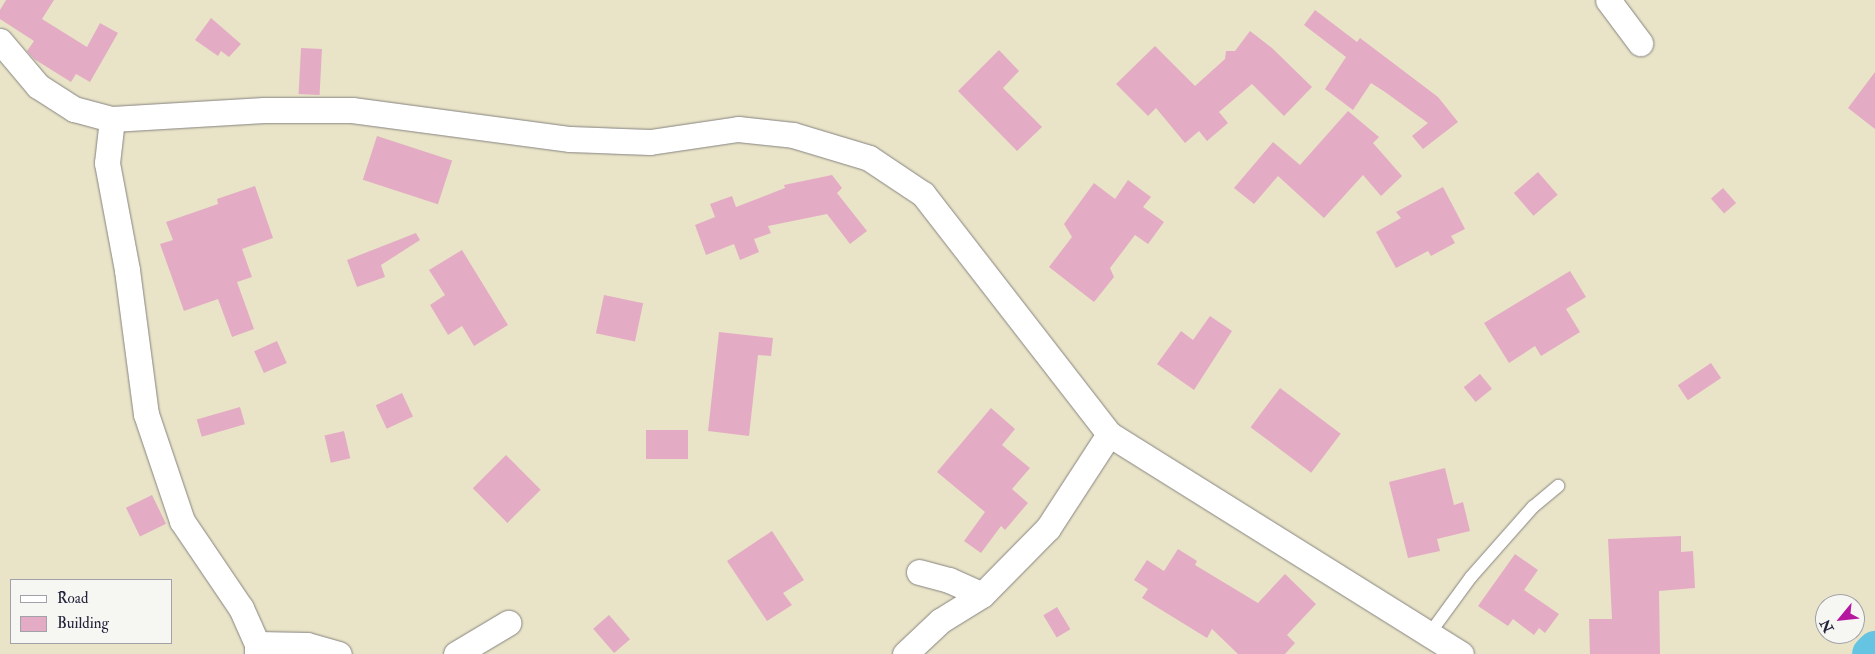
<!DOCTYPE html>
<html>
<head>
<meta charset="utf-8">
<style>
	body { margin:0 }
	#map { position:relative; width:1875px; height:654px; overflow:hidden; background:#e9e4c7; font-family:"IM FELL Double Pica",serif }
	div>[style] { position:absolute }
	.river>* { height:39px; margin:-19.5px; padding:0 19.5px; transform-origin:19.5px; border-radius:19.5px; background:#64c4e2 }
	.building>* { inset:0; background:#e3acc4; transform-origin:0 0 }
	.roads { filter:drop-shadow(0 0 1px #868381) drop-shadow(0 0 1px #868381) }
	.service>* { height:12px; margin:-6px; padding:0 6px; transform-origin:6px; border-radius:6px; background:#fff }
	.minor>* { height:25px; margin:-12.5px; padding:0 12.5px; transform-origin:12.5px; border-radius:12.5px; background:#fff }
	span { translate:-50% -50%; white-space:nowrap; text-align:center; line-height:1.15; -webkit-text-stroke:4.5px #f6f6f2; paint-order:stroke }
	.legend { position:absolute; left:10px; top:579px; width:162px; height:65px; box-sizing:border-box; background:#f6f6f2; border:1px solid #a1a1a9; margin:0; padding:6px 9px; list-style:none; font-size:15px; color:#22223b }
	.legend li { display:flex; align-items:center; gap:10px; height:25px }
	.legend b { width:25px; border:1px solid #a1a1a9 }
	.north { position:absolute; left:1815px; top:594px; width:50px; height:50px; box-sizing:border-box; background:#f6f6f2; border:1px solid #a1a1a9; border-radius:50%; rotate:242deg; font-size:14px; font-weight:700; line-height:20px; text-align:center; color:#22223b }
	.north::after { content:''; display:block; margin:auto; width:18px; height:22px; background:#b5179e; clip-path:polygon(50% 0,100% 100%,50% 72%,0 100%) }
</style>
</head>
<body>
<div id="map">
	<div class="river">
		<i style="left:1871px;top:654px;width:6px;rotate:-45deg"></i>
	</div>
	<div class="building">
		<i style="clip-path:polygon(6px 0,54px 0,42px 19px,87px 47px,100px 23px,118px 33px,90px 82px,76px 74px,71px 82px,34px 59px,27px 51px,34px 41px,0 19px,0 10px)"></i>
		<i style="clip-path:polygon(1315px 10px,1357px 42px,1360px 38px,1438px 97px,1458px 122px,1423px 149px,1412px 136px,1428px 123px,1385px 92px,1371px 83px,1353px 110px,1325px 89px,1346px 57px,1304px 25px)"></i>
		<i style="clip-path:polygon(211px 18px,241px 44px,229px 57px,221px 51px,218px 56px,195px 40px)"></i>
		<i style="clip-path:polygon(1250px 31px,1272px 48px,1312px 87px,1284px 116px,1252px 84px,1219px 112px,1228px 123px,1207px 141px,1199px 131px,1185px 143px,1156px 108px,1148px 116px,1116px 84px,1155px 46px,1195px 86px,1225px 59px,1226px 51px,1235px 51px)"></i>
		<i style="left:301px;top:48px;width:21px;height:46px;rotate:3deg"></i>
		<i style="clip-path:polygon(999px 50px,1019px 71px,1003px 88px,1042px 127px,1017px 151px,958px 91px)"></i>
		<i style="clip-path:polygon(1875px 72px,1875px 129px,1848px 108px)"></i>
		<i style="clip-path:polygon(1348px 111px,1379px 137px,1373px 143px,1402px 176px,1381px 196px,1363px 175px,1324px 218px,1278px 176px,1254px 204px,1234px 188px,1273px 142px,1300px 165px)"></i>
		<i style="left:377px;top:136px;width:79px;height:46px;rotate:18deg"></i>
		<i style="left:1538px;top:172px;width:30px;height:32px;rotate:49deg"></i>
		<i style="clip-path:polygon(832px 175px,842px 188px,837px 193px,867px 231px,850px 244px,827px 214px,768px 226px,771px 233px,754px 239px,759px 252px,740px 260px,734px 244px,706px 255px,695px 225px,715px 217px,710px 204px,732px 196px,736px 207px,785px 188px,784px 185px)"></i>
		<i style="clip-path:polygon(1128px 180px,1151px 197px,1143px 207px,1164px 222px,1148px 244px,1135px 235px,1110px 268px,1114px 277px,1094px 302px,1049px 267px,1072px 237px,1064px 224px,1094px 183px,1115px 199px)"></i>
		<i style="clip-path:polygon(255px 186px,273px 238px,242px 249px,252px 277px,237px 282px,254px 329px,232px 337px,218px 299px,184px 311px,160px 244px,173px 240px,166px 222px,218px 204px,217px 199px)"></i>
		<i style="clip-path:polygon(1443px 187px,1465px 229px,1451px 236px,1455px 243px,1431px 256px,1428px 251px,1396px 268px,1376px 232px,1401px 218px,1396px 212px)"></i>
		<i style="left:1723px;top:188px;width:20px;height:16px;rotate:49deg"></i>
		<i style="clip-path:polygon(416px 233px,420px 240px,381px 265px,385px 277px,357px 287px,347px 260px)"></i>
		<i style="clip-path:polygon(462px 250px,508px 325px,474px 346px,462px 326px,448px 335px,430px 305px,445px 295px,429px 270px)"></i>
		<i style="clip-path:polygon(1570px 271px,1586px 297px,1566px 309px,1580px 332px,1541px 356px,1535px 346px,1509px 363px,1484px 323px)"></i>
		<i style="left:604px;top:295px;width:40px;height:39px;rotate:12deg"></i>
		<i style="clip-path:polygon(1210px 316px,1232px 331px,1194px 390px,1157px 364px,1181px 331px,1193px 340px)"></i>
		<i style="clip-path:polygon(719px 332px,773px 338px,771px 356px,758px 355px,749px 436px,708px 431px)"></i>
		<i style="left:277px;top:341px;width:24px;height:25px;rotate:66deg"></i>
		<i style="left:1711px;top:363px;width:18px;height:40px;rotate:56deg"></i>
		<i style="left:1480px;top:374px;width:19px;height:21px;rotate:51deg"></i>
		<i style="left:1280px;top:388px;width:76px;height:49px;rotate:37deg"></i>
		<i style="left:402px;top:393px;width:26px;height:29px;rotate:65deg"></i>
		<i style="left:240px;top:407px;width:18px;height:45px;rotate:74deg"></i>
		<i style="clip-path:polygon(991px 408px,1015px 429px,1002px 445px,1030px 468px,1012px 489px,1028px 503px,1005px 530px,1001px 526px,981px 553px,964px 541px,985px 512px,937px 472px)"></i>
		<i style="left:646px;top:430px;width:42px;height:29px"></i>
		<i style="left:344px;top:431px;width:28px;height:20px;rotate:77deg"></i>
		<i style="left:506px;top:455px;width:49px;height:47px;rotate:45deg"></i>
		<i style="clip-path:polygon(1445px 468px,1454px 505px,1463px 502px,1470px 531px,1437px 539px,1440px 551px,1408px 558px,1389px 482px)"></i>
		<i style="left:152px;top:495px;width:32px;height:29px;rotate:64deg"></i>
		<i style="clip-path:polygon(772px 531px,804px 580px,783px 593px,792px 605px,767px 621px,727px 561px)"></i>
		<i style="clip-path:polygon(1681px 536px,1681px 552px,1693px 551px,1695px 588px,1659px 591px,1660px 654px,1590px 654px,1589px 619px,1612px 619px,1608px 539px)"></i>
		<i style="clip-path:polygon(1178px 549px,1197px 561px,1195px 565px,1258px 603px,1285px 574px,1316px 604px,1287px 635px,1295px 643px,1285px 654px,1238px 654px,1212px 629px,1207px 638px,1142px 598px,1148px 589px,1134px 580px,1147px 560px,1164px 571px)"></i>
		<i style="clip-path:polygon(1515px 554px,1538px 570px,1524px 590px,1559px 614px,1545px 633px,1539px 628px,1534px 635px,1513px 619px,1508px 626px,1478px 606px)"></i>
		<i style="left:1057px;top:607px;width:26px;height:16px;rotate:59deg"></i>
		<i style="left:609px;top:615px;width:32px;height:21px;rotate:49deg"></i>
	</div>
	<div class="roads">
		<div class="service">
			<i style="left:1430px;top:633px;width:69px;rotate:-53.8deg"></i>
			<i style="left:1471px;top:577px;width:94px;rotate:-48.5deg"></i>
			<i style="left:1533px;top:507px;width:33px;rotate:-40deg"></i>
		</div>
		<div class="minor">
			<i style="left:1608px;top:0;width:54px;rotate:53.3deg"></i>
			<i style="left:0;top:41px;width:59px;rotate:49.8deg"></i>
			<i style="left:38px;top:86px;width:43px;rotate:32.6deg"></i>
			<i style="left:74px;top:109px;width:39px;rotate:15deg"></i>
			<i style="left:112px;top:119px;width:152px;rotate:-3.4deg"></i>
			<i style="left:264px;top:110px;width:88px"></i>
			<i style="left:352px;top:110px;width:220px;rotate:7.6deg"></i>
			<i style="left:570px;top:139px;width:80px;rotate:2.1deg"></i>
			<i style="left:650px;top:142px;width:89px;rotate:-8.4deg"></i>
			<i style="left:738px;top:129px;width:55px;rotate:6.2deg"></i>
			<i style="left:793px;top:135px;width:79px;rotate:16.8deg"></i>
			<i style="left:869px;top:158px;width:65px;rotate:33.7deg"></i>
			<i style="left:923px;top:194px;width:304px;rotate:52.2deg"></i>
			<i style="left:1109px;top:434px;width:415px;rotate:32deg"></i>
			<i style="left:112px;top:119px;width:44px;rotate:96.5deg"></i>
			<i style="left:107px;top:163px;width:109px;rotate:79.4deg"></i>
			<i style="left:127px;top:270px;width:145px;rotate:82.5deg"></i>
			<i style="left:146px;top:414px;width:113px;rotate:71.4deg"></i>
			<i style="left:182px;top:521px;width:105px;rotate:55.9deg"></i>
			<i style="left:241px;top:608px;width:39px;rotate:66deg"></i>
			<i style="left:257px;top:644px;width:10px;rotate:90deg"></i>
			<i style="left:919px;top:572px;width:31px;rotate:15deg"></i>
			<i style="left:949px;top:580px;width:36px;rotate:24deg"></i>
			<i style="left:257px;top:644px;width:50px;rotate:1.1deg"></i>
			<i style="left:307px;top:645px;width:33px;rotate:16deg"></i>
			<i style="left:456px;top:654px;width:61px;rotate:-30.8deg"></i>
			<i style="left:905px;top:654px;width:48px;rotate:-43.3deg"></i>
			<i style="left:940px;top:621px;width:49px;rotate:-31.8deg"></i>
			<i style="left:982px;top:595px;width:94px;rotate:-45.4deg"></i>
			<i style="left:1048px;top:528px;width:112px;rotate:-57deg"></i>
		</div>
	</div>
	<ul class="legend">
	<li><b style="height:6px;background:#fff"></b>Road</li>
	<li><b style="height:14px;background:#e3acc4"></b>Building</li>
	</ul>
	<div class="north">N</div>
</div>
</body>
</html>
